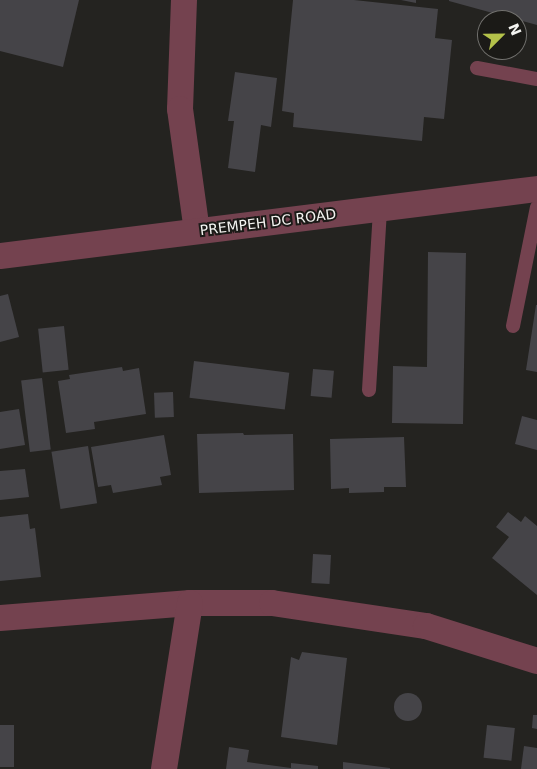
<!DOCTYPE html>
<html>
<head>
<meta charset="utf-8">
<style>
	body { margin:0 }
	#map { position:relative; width:537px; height:769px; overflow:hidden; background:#242320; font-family:"DejaVu Sans",sans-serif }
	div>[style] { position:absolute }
	.building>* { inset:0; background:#454448; transform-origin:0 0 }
	.round { border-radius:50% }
	.service>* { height:14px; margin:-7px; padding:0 7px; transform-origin:7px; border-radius:7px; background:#74424f }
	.minor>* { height:26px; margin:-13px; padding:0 13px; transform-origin:13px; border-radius:13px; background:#74424f }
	span { translate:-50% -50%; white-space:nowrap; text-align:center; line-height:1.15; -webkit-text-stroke:4px #1b1a17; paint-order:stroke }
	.street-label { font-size:14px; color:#f4f4f1 }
	.north { position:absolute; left:477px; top:10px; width:50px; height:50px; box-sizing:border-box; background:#1b1a17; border:1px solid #72716e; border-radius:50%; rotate:67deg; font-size:14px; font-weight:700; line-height:20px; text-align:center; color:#f4f4f1 }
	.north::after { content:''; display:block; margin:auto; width:18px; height:22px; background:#b4c24a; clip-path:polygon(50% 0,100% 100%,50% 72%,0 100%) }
</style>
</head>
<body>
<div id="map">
	<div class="building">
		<i style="clip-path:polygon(0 0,79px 0,63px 67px,0 51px)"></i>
		<i style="clip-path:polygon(293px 0,354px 0,438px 9px,435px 38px,452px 40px,444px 119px,424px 117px,422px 141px,293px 127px,294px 113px,282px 111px)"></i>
		<i style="clip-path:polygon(401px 0,416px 0,416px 3px)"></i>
		<i style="clip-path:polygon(449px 0,537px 0,537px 25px,449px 1px)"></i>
		<i style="clip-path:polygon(235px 72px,277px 78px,271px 127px,261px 125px,255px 172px,228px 168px,234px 121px,228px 121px)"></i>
		<i style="clip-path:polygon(428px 252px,466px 253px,463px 424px,392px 423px,393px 366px,427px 367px)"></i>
		<i style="clip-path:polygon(8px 294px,19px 337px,0 342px,0 296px)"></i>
		<i style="clip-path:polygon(536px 305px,537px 305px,537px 372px,526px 370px)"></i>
		<i style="left:64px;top:326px;width:44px;height:26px;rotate:84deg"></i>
		<i style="left:194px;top:361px;width:96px;height:37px;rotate:7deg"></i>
		<i style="clip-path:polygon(122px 367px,123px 371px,139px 368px,146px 414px,94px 422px,95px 429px,66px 433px,58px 381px,70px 379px,69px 375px)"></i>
		<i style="left:313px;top:369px;width:21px;height:27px;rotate:5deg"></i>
		<i style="left:42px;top:378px;width:72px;height:21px;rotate:83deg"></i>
		<i style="left:173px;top:392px;width:25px;height:19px;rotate:88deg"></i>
		<i style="clip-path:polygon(19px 409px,25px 445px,0 449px,0 412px)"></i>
		<i style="clip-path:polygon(522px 416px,537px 420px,537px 450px,515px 444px)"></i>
		<i style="clip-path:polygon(243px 433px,244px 435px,293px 434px,294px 490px,199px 493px,197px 434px)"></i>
		<i style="clip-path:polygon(164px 435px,171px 475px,160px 477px,162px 485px,113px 493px,111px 485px,98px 487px,91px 447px)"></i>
		<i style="clip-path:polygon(404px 437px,406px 487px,384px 487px,384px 492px,349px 493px,349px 488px,331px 489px,330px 439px)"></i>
		<i style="left:88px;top:446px;width:58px;height:37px;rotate:81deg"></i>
		<i style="clip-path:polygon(25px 469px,29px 497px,0 500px,0 471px)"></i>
		<i style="clip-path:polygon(508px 512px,521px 522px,525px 516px,537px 526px,537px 595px,492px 558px,509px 537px,496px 527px)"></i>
		<i style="clip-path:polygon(28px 514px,30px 529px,35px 528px,41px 577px,0 581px,0 517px)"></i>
		<i style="left:313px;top:554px;width:18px;height:29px;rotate:3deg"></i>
		<i style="clip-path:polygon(302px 652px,347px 658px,337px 745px,281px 737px,291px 657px,299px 660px)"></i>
		<i class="round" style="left:394px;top:693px;width:28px;height:28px"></i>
		<i style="clip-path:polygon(533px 715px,537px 715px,537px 729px,532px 728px)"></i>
		<i style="left:0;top:725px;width:14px;height:42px"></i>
		<i style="left:487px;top:725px;width:28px;height:33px;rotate:6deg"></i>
		<i style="clip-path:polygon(524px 746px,537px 748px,537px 769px,521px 769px)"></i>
		<i style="clip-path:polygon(229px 747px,249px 750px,247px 762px,291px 768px,291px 763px,318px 766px,318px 769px,226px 769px)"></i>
		<i style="clip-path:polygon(343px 762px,390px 768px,390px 769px,343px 769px)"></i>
	</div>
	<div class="service">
		<i style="left:477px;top:68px;width:61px;rotate:10.4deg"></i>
		<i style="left:513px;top:326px;width:121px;rotate:-78.6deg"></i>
		<i style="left:369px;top:390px;width:182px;rotate:-86.5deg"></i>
	</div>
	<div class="minor">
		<i style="left:184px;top:0;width:109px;rotate:92.1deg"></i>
		<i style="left:180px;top:109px;width:123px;rotate:82.1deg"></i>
		<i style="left:0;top:256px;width:541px;rotate:-7.11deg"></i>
		<i style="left:0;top:618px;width:191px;rotate:-4.5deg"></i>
		<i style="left:190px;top:603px;width:82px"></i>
		<i style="left:272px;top:603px;width:156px;rotate:8.5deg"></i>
		<i style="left:426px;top:626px;width:116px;rotate:17.5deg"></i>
		<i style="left:164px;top:769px;width:168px;rotate:-81.1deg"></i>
	</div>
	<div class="street-label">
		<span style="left:268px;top:222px;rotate:-7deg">PREMPEH DC ROAD</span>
	</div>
	<div class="north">N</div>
</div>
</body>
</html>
